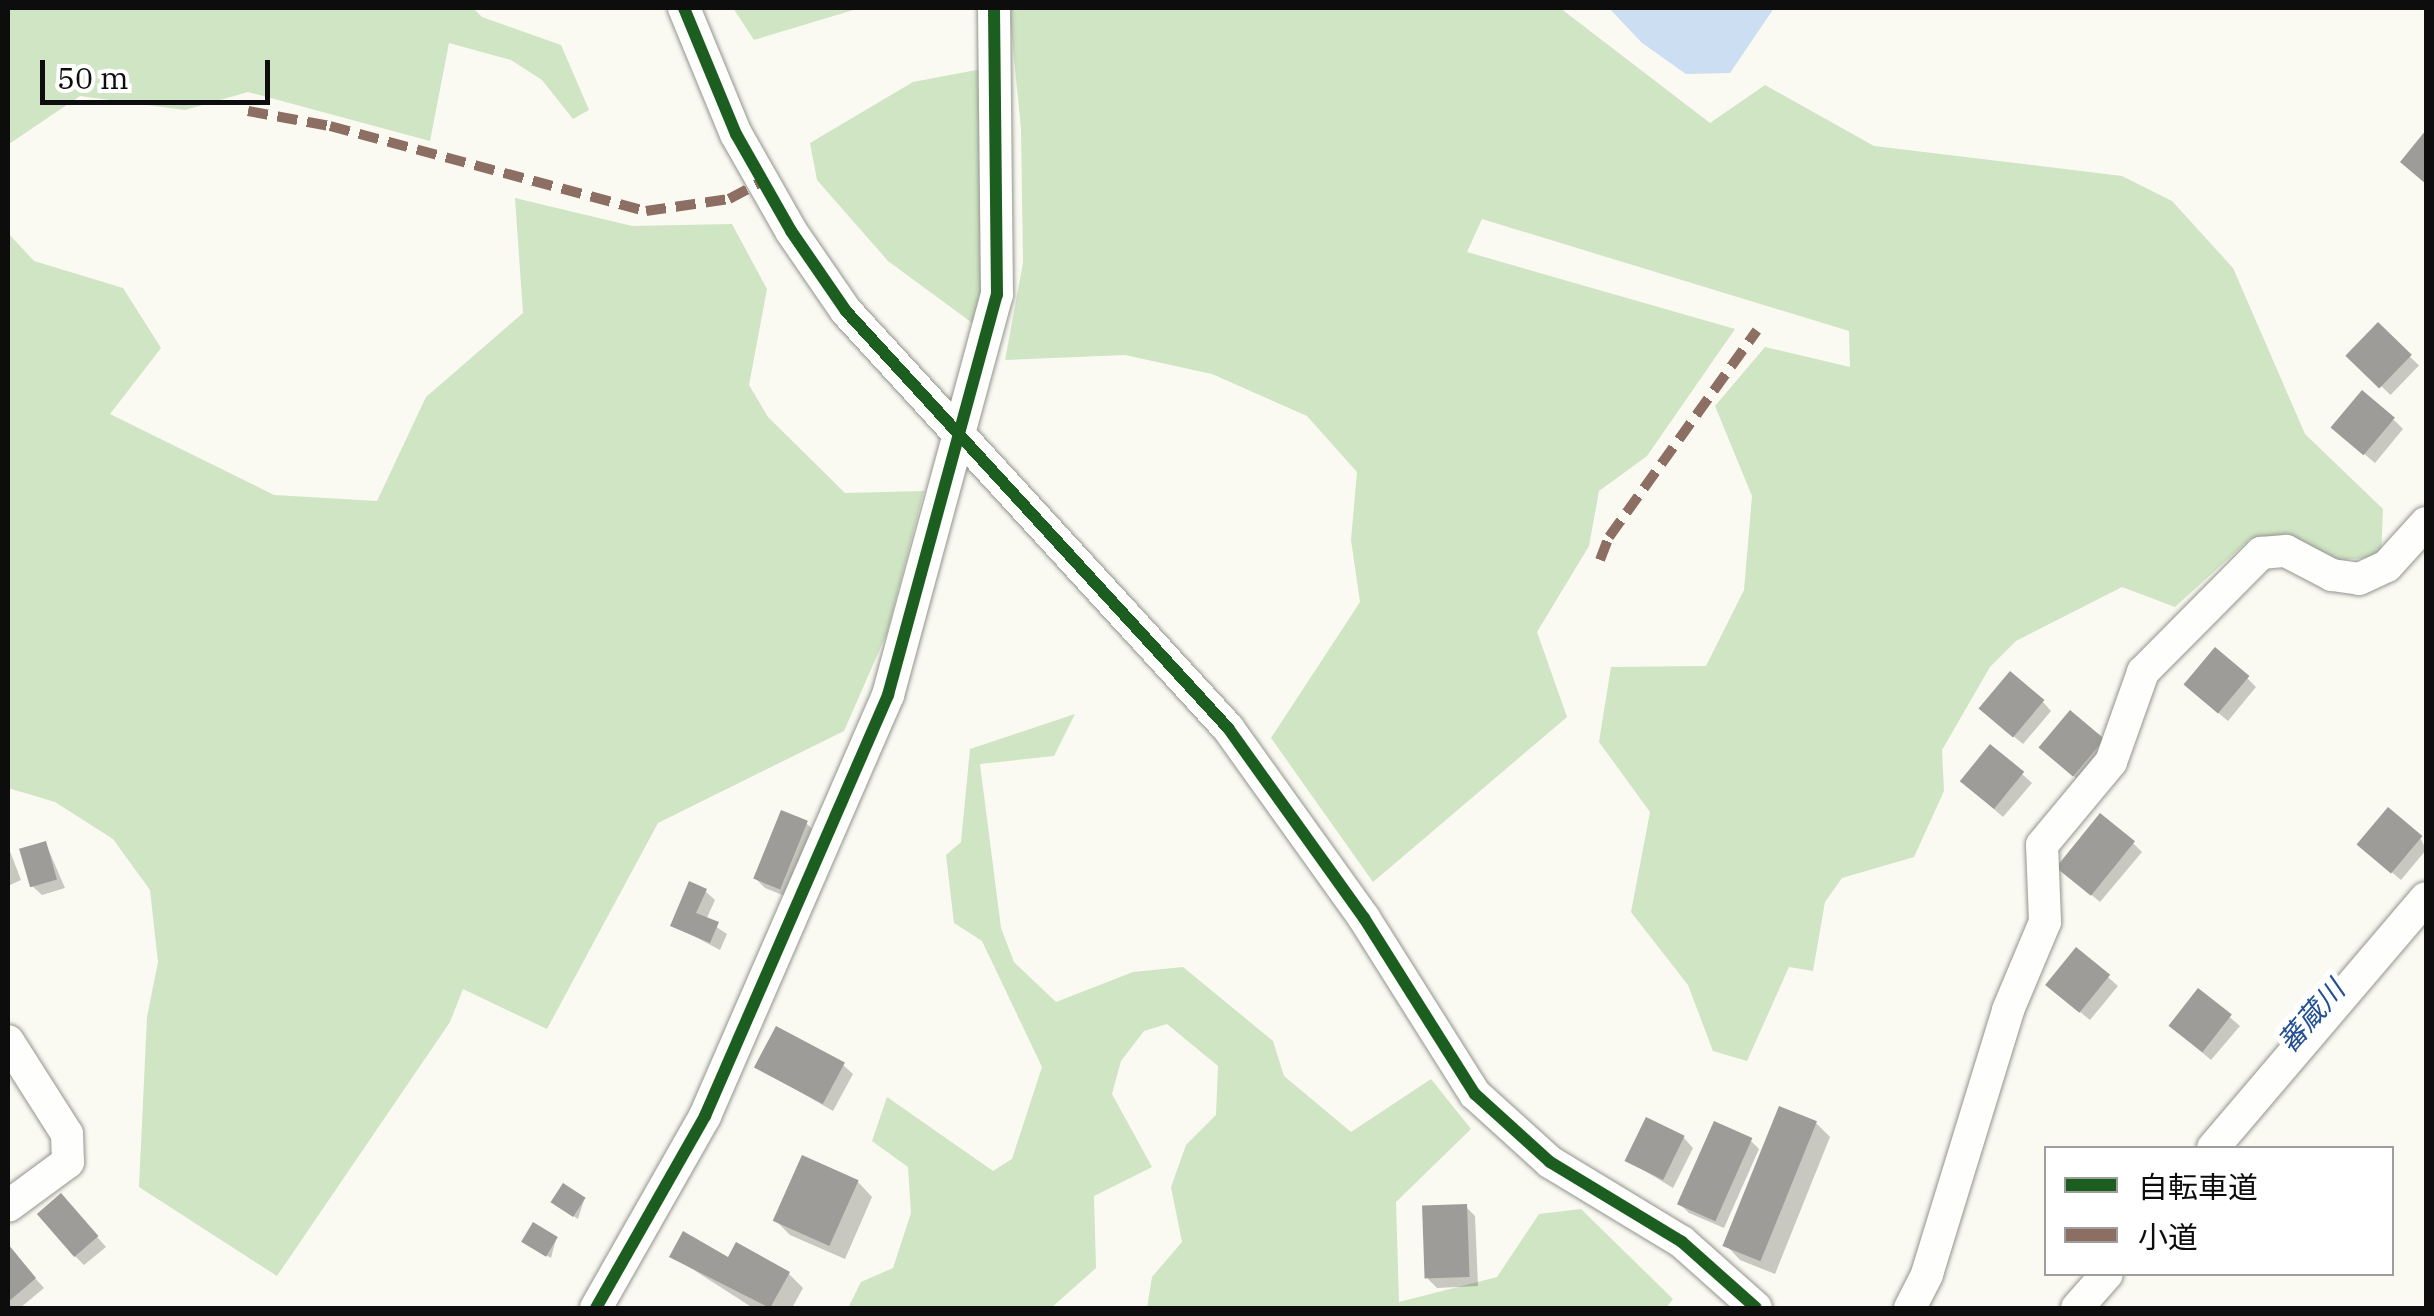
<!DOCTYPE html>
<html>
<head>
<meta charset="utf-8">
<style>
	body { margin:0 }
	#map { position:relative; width:2434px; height:1316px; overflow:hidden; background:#fafaf2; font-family:"IBM Plex Serif","Noto Sans JP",serif }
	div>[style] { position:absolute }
	.forest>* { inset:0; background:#cfe5c3 }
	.water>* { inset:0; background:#ccdef1 }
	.shadow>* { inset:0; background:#0003; transform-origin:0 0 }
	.building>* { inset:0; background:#9e9c98; transform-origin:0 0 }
	.roads { filter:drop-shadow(0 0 2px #949490) drop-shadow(0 0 2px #949490) }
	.street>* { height:32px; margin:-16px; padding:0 16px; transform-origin:16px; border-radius:16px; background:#fefefd }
	.quiet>* { height:10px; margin-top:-5px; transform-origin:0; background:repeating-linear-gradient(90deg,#8d6e63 0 20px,transparent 0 30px) }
	.cycleway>* { height:12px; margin:-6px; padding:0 6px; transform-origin:6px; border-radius:6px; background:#1b5e20 }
	span { translate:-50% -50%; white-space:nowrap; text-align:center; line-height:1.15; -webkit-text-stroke:10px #fff; paint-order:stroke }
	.water-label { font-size:28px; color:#234f93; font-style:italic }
	.frame { position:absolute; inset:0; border:10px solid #0d0d0d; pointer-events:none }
	.legend { position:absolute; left:2044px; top:1146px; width:350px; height:130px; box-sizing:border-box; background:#fff; border:2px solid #9e9e9e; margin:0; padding:12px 18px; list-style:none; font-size:30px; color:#0d0d0d }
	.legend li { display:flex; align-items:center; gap:20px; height:50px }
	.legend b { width:50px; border:2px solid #9e9e9e }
	.scale { position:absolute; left:40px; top:60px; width:230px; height:45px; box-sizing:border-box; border:5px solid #0d0d0d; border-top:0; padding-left:12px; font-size:30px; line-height:35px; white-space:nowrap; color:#0d0d0d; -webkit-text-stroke:8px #fff; paint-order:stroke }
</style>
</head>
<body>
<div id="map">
	<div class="forest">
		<i style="clip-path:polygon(8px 8px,473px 8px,482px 17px,561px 45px,589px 110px,573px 119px,542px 80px,511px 60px,449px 43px,430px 141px,248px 92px,185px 110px,80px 96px,9px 144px)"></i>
		<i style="clip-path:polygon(733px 8px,860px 8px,754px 40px)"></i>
		<i style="clip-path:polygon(1009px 8px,1560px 8px,1710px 123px,1765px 85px,1874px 146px,2122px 176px,2172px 201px,2233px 268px,2305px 434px,2383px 509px,2381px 557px,2339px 560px,2287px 536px,2250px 539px,2175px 607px,2122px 587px,2016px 641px,1990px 667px,1942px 750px,1944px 791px,1914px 857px,1842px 878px,1825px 902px,1813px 971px,1789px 967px,1747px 1061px,1713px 1051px,1688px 985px,1631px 912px,1650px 812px,1599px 742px,1611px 667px,1706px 666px,1744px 590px,1752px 496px,1715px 406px,1765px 347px,1850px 367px,1849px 331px,1482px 219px,1467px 252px,1735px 329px,1647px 456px,1599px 491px,1589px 546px,1537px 632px,1567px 717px,1373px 882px,1271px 738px,1360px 602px,1351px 540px,1357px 472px,1307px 416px,1212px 374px,1125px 355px,1005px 360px,1023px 263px,1021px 129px)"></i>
		<i style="clip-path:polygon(987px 68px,989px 249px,975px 325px,888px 261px,817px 180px,810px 143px,913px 82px)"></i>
		<i style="clip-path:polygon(515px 198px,632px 226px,732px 224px,767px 289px,749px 385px,768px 417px,845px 493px,924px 491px,887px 633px,844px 731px,658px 823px,547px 1029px,463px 989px,450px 1022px,277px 1276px,139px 1187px,147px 1017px,158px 962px,150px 890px,113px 839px,55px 802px,8px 788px,8px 233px,34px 261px,123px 288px,161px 348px,110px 414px,274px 495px,377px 501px,426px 397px,523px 313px)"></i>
		<i style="clip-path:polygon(1075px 714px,1054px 756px,980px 764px,1001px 928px,1014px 962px,1056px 1002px,1133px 972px,1183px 967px,1273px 1041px,1284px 1076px,1351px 1132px,1431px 1079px,1471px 1129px,1396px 1202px,1399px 1302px,1497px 1277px,1539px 1214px,1581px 1209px,1673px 1299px,1666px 1308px,1147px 1308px,1152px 1277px,1182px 1242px,1171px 1187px,1186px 1145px,1216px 1115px,1218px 1066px,1167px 1024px,1144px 1031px,1121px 1061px,1112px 1094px,1152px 1167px,1094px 1196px,1096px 1268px,1051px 1308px,848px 1308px,861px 1282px,893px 1268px,911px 1213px,908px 1167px,872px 1141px,887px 1097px,993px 1171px,1012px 1159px,1042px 1067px,982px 941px,954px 923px,946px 855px,961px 842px,970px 749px)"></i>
	</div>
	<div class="water">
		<i style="clip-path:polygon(1609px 8px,1774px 8px,1730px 73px,1686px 74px,1642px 43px)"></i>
	</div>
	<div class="shadow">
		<i style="left:2378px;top:326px;width:57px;height:41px;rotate:44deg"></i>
		<i style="clip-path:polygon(2394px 420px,2403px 429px,2375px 463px,2343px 436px)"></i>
		<i style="clip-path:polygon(2247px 678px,2256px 687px,2228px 721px,2196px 694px)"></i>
		<i style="clip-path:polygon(2042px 701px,2051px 711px,2023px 744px,1991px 718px)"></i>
		<i style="clip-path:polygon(2071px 714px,2112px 750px,2083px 784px,2052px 757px)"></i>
		<i style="clip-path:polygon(2022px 774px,2032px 783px,2003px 817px,1972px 790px)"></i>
		<i style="clip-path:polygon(806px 823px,815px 832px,790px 898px,765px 888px,756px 879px)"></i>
		<i style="clip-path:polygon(2420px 837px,2426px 850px,2401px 880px,2370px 854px)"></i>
		<i style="clip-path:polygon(2133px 843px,2142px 852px,2100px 902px,2069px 876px)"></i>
		<i style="clip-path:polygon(46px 844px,65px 888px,42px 895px,32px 886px)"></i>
		<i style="clip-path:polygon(8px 846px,21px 880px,8px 886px)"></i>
		<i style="clip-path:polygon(705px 891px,715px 900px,706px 920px,727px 934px,720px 950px,673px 925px)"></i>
		<i style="clip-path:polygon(2077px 950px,2118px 986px,2090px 1020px,2058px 994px)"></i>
		<i style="clip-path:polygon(2199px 991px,2240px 1026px,2211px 1060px,2180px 1034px)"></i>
		<i style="clip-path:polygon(843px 1065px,853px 1074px,833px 1111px,757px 1067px)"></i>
		<i style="clip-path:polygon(1816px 1123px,1830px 1137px,1775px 1274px,1740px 1260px,1726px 1245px)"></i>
		<i style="clip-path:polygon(1684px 1138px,1693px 1148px,1673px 1188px,1627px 1160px)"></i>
		<i style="clip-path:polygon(1750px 1140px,1759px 1149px,1724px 1228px,1689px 1213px,1680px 1204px)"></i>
		<i style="clip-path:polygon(858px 1182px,872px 1197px,845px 1259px,790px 1235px,776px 1221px)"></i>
		<i style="clip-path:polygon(584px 1200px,578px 1219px,558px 1206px)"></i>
		<i style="clip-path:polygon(70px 1206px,106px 1247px,84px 1265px,75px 1256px)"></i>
		<i style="clip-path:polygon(1466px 1207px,1475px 1216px,1478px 1286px,1437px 1288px,1428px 1279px)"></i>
		<i style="clip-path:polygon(556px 1239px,551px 1258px,528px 1245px)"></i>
		<i style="clip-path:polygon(8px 1248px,44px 1288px,20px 1308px,8px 1308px)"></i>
		<i style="clip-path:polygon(672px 1256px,789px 1274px,803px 1288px,792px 1308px,753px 1308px)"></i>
	</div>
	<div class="building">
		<i style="clip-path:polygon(2426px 130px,2426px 184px,2400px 162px)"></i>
		<i style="left:2378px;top:322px;width:47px;height:47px;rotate:44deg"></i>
		<i style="left:2362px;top:390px;width:43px;height:49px;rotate:40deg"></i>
		<i style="left:2215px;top:647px;width:45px;height:49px;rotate:40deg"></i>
		<i style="left:2010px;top:671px;width:45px;height:49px;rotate:40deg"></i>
		<i style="left:2070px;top:710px;width:45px;height:49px;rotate:40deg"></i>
		<i style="left:1990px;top:744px;width:44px;height:48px;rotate:39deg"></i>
		<i style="left:2388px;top:807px;width:45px;height:49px;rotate:40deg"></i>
		<i style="left:781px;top:810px;width:29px;height:74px;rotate:22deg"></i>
		<i style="left:2100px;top:813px;width:45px;height:70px;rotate:39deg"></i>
		<i style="left:46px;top:841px;width:40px;height:28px;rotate:74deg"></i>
		<i style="clip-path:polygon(689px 881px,707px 889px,696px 913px,719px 922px,710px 943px,670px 926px)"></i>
		<i style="left:2076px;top:947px;width:44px;height:49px;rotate:39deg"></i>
		<i style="left:2198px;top:988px;width:43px;height:48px;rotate:38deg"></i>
		<i style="left:776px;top:1026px;width:78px;height:47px;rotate:28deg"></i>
		<i style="left:1779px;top:1106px;width:41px;height:151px;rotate:22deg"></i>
		<i style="left:1646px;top:1117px;width:43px;height:49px;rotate:26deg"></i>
		<i style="left:1714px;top:1121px;width:42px;height:91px;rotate:24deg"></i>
		<i style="left:802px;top:1155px;width:62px;height:72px;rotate:24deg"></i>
		<i style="left:563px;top:1183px;width:27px;height:23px;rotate:33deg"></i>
		<i style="left:61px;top:1193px;width:57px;height:32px;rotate:49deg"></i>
		<i style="left:1467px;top:1204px;width:73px;height:45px;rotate:88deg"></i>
		<i style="left:533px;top:1222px;width:29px;height:23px;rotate:31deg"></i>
		<i style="clip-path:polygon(683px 1231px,728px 1257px,736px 1242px,790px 1272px,770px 1308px,669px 1257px)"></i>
		<i style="clip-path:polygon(8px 1244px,36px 1278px,8px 1302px)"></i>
	</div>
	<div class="roads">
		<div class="street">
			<i style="left:684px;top:8px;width:136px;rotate:67.6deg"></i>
			<i style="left:736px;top:134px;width:112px;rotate:60.4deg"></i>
			<i style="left:791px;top:231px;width:97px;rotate:55.5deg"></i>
			<i style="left:846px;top:311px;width:566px;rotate:47.51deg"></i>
			<i style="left:1228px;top:728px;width:234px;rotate:54.4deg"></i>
			<i style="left:1364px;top:918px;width:208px;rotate:57.8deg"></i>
			<i style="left:1475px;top:1094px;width:101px;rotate:42.2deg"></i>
			<i style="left:1550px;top:1162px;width:154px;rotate:31.2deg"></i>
			<i style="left:1682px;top:1242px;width:99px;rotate:41.7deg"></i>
			<i style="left:8px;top:1041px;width:110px;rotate:57.6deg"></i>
			<i style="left:67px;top:1134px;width:28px;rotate:88deg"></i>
			<i style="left:68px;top:1162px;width:74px;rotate:143.7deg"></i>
			<i style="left:2213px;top:1148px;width:328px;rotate:-49.6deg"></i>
			<i style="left:596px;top:1308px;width:221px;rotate:-60.4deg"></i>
			<i style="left:705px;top:1116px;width:459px;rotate:-66.5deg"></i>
			<i style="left:888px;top:695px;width:415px;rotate:-74.8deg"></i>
			<i style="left:997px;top:295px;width:287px;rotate:-90.6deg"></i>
			<i style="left:1910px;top:1308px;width:38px;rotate:-63deg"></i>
			<i style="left:1927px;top:1274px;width:276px;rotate:-72.9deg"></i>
			<i style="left:2008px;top:1010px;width:95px;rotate:-67.2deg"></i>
			<i style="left:2045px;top:922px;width:77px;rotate:-92.2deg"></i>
			<i style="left:2042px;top:845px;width:108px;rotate:-50.3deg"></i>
			<i style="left:2111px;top:762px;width:96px;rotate:-70.4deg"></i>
			<i style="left:2143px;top:672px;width:168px;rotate:-45.2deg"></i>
			<i style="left:2261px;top:553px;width:25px;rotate:-5deg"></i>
			<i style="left:2286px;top:551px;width:52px;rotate:27.6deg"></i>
			<i style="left:2332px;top:575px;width:27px;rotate:8deg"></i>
			<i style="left:2359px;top:579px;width:31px;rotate:-25deg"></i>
			<i style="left:2387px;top:566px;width:58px;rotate:-47.8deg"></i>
			<i style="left:2077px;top:1308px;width:45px;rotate:-48.6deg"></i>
		</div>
	</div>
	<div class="quiet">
		<i style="left:248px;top:111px;width:83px;rotate:10.4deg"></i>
		<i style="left:330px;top:126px;width:327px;rotate:15.1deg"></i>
		<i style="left:646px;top:211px;width:84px;rotate:-8.2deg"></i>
		<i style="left:729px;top:199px;width:38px;rotate:-28deg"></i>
		<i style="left:1600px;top:560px;width:25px;rotate:-69deg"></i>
		<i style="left:1609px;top:537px;width:254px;rotate:-54.4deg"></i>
	</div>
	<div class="cycleway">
		<i style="left:684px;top:8px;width:136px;rotate:67.6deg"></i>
		<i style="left:736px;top:134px;width:112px;rotate:60.4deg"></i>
		<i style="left:791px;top:231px;width:97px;rotate:55.5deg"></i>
		<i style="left:846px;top:311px;width:566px;rotate:47.51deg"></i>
		<i style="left:1228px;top:728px;width:234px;rotate:54.4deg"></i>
		<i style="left:1364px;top:918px;width:208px;rotate:57.8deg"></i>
		<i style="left:1475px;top:1094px;width:101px;rotate:42.2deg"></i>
		<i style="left:1550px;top:1162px;width:154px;rotate:31.2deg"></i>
		<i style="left:1682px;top:1242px;width:99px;rotate:41.7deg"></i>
		<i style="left:596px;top:1308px;width:221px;rotate:-60.4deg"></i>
		<i style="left:705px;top:1116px;width:459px;rotate:-66.5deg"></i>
		<i style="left:888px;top:695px;width:415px;rotate:-74.8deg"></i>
		<i style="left:997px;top:295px;width:287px;rotate:-90.6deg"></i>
	</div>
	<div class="water-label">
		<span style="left:2311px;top:1016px;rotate:-49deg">蕃蔵川</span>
	</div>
	<div class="frame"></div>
	<ul class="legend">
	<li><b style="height:12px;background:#1b5e20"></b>自転車道</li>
	<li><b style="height:12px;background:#8d6e63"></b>小道</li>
	</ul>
	<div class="scale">50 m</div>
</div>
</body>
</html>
